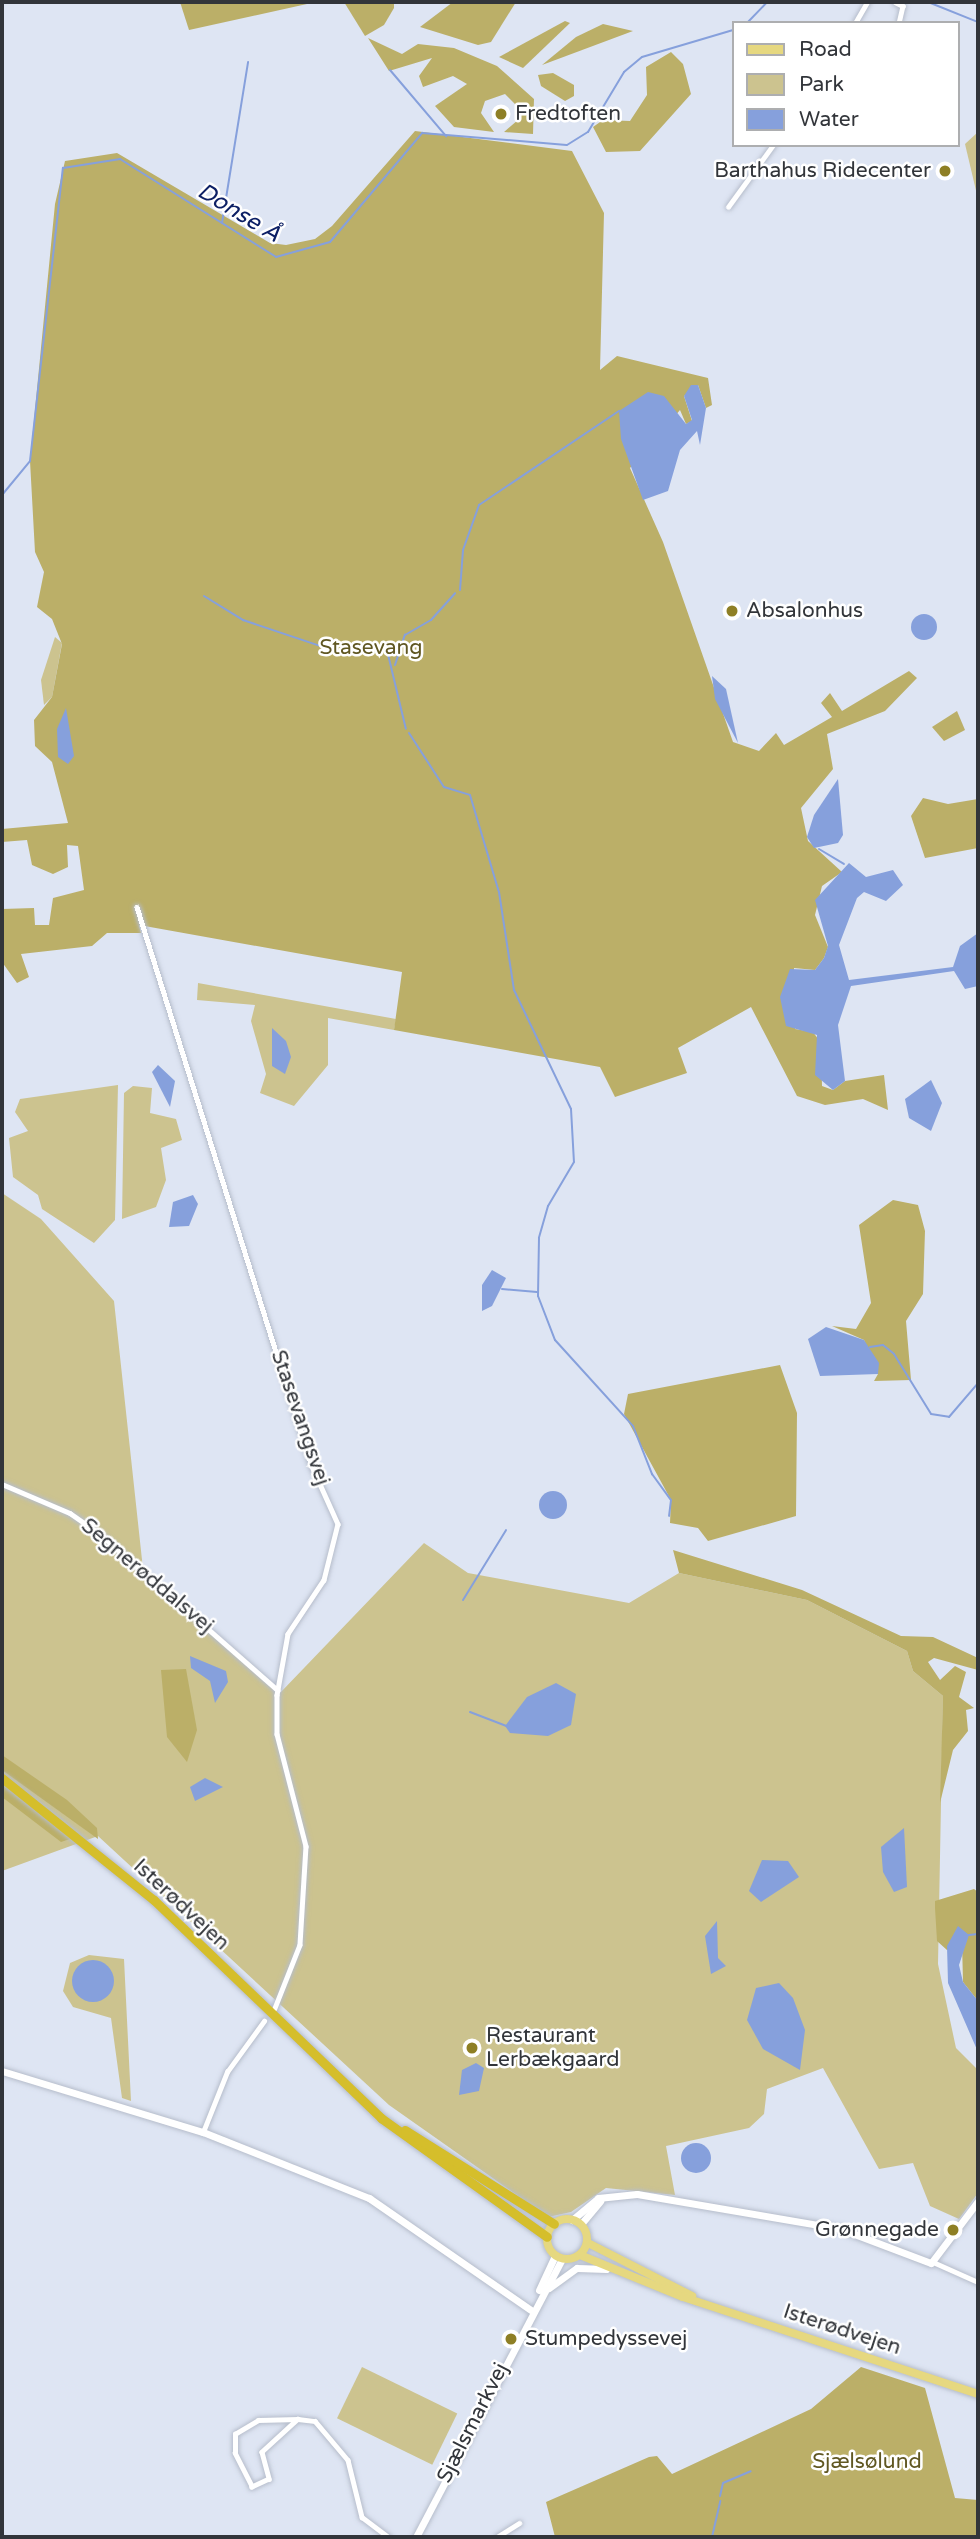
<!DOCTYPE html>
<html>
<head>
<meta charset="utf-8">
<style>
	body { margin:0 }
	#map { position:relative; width:980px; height:2539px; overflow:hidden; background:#dee5f3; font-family:"Varela Round",sans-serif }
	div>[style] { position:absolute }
	.green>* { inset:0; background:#ccc38f; transform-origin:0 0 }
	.forest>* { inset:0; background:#bbaf68 }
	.water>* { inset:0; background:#86a0dc }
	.round { border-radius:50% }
	.stream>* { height:2px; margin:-1px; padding:0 1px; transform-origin:1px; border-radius:1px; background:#86a0dc }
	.roads { filter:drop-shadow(0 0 2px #b6bdcb) drop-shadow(0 0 2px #b6bdcb) }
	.street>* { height:4.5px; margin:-2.25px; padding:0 2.25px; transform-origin:2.25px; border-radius:2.25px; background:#fff }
	.secondary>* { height:7px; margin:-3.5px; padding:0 3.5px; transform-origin:3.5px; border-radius:3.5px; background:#fff }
	.primary>* { height:8px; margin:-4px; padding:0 4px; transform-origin:4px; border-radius:4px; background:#e6d880 }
	.primary>.ring { margin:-4px; padding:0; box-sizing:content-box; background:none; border:8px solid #e6d880; border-radius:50% }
	.highway>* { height:9px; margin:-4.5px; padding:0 4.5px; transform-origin:4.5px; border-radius:4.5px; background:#d5be2b }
	.dots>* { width:19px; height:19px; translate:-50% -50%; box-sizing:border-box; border:4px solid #fff; border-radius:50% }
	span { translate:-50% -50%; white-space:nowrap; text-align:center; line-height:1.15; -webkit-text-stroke:5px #fff; paint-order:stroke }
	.poi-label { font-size:21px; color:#32353a }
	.left { translate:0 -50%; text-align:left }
	.right { translate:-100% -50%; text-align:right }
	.park-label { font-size:21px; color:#605722 }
	.street-label { font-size:21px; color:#32353a }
	.water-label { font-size:23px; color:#0d2065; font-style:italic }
	.frame { position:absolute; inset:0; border:4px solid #32353a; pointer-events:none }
	.legend { position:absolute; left:732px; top:21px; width:228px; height:126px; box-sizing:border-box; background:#fff; border:2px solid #adaeb0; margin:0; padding:9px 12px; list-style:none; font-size:21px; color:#32353a }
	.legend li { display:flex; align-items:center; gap:14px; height:35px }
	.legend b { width:35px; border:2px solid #adaeb0 }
</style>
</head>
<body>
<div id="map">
	<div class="green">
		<i style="clip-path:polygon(978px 132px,978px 199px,965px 144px)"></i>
		<i style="clip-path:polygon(55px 637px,62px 643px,52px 697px,44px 705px,41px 680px)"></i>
		<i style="clip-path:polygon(198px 983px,396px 1019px,394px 1030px,328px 1018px,328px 1065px,294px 1106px,260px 1093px,266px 1074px,251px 1021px,255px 1005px,197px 1000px)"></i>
		<i style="clip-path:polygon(118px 1085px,115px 1220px,94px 1243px,42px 1209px,38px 1195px,13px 1177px,9px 1138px,28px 1131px,15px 1112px,20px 1099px)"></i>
		<i style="clip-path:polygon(133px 1086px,152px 1088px,150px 1113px,176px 1119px,182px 1140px,161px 1148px,166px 1180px,156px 1207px,122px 1219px,124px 1093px)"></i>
		<i style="clip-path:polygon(2px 1193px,41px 1219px,114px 1301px,143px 1569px,280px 1693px,424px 1543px,468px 1573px,629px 1603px,679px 1573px,807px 1600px,907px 1651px,913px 1671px,943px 1696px,938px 1964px,956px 2048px,978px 2070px,978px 2193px,959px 2219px,930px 2206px,913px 2163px,879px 2169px,823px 2068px,767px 2089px,764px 2114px,749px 2128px,666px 2146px,675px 2195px,606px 2188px,571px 2212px,548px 2217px,389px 2105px,98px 1836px,2px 1871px)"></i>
		<i style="clip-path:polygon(89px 1955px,124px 1959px,131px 2101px,122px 2098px,111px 2018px,73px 2007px,63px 1991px,70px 1963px)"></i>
		<i style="left:362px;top:2367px;width:106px;height:57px;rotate:26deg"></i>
	</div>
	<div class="forest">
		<i style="clip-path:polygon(180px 2px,316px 2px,189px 30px)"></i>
		<i style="clip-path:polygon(344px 2px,394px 2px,394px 8px,384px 25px,365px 36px)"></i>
		<i style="clip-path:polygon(453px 2px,516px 2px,491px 42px,478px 45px,420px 27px)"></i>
		<i style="clip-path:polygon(565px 21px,570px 23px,523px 68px,499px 57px)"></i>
		<i style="clip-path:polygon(603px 24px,633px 31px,542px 65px,576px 37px)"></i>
		<i style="clip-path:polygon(368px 38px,402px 54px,418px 44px,454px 48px,497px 66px,534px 99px,533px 134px,504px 132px,518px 120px,519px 108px,505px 94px,485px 101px,481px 113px,494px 132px,454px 127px,435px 106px,467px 84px,453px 76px,423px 87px,419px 76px,432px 58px,389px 71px)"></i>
		<i style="clip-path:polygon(671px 52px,683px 64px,691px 94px,640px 151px,606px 152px,593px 127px,603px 120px,630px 121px,647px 95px,646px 67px)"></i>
		<i style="clip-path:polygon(553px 73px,574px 85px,574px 96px,565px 101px,541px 86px,538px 75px)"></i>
		<i style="clip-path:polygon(415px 131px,572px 151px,604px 213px,600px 370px,617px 356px,708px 378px,712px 405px,706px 408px,698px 385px,684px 396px,692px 421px,686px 424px,680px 410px,630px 468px,663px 542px,733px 742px,759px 751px,776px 733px,784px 745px,832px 717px,821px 703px,830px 693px,842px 711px,909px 671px,917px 678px,885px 711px,827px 734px,833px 769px,801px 808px,808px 841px,842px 872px,822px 886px,815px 915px,828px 947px,824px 958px,815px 970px,794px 968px,795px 1029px,813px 1032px,821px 1043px,822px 1086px,833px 1090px,845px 1081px,884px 1075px,888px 1110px,863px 1099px,825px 1105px,797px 1096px,751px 1007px,678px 1048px,687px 1073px,615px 1097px,600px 1067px,394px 1030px,402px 972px,139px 925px,141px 933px,107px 933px,92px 946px,21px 954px,29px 977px,17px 983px,2px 962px,2px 909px,34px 908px,35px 925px,49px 925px,53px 898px,84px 890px,78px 846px,67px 845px,68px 867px,53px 874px,32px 865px,27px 840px,2px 842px,2px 829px,68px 823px,52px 762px,35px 746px,34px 720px,52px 697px,62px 644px,52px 619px,37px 607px,44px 572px,35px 552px,30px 461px,55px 204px,65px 161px,117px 153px,270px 243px,286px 245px,315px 239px,332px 226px)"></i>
		<i style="clip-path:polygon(957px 711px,965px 730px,944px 741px,932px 727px)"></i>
		<i style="clip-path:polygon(923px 798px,948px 804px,978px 799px,978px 848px,925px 858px,911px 816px)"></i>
		<i style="clip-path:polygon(893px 1200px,918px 1205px,925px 1231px,923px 1294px,906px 1321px,911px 1380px,874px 1381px,878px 1374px,864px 1340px,832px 1326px,856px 1329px,871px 1303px,859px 1225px)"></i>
		<i style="clip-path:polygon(780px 1365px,797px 1413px,796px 1516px,708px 1541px,698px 1528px,670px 1523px,671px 1500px,624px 1414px,628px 1394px)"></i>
		<i style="clip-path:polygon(673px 1550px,802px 1590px,901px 1636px,933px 1637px,978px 1658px,978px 1670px,934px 1658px,928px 1662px,940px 1680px,955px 1666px,966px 1672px,959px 1697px,974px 1708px,966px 1710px,968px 1731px,953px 1750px,940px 1803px,943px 1696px,913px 1671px,907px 1651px,807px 1600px,679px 1573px)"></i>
		<i style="clip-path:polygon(186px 1669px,197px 1730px,187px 1762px,167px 1737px,161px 1670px)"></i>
		<i style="clip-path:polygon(2px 1755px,67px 1800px,97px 1828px,98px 1839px,2px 1770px)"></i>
		<i style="clip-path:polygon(2px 1784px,11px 1790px,73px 1838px,61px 1842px,2px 1797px)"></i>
		<i style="clip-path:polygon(974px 1889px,978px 1892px,978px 2001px,963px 1982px,962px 1943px,947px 1950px,937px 1941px,935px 1908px,935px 1901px)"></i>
		<i style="clip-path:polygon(861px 2367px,925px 2388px,955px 2498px,978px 2500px,978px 2537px,555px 2537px,546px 2502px,649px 2457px,657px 2456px,672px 2474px,811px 2409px)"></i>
	</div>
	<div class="water">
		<i style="clip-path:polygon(691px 385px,698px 385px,706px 408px,700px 445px,697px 431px,680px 450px,668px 491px,643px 500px,621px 439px,619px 411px,648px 392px,664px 396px,686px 424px,692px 420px,684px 396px)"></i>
		<i class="round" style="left:911px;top:614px;width:26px;height:26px"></i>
		<i style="clip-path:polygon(712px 676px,726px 689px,738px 743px,715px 699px)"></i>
		<i style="clip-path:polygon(66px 708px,74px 756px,68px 764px,58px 757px,57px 729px)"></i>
		<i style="clip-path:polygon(838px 779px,843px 835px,838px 843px,814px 848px,807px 837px,814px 815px)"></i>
		<i style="clip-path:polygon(849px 863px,866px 877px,893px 870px,903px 885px,886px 901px,864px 892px,857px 898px,839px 945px,849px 980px,953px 967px,960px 946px,978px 933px,978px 986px,965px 989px,954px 971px,851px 986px,838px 1025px,845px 1081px,833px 1090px,815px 1075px,817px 1035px,786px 1026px,780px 997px,790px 969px,815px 970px,824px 958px,828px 946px,815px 900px)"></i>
		<i style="clip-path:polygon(272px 1028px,286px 1041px,291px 1057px,285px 1074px,272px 1066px)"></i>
		<i style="clip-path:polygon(158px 1065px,175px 1081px,170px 1107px,152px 1072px)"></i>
		<i style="clip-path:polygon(931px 1080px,942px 1103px,931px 1131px,909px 1118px,905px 1099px)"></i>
		<i style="clip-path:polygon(193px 1195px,198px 1204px,189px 1226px,169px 1227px,173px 1202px)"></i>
		<i style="clip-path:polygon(492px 1270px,506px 1278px,492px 1306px,482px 1311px,482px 1285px)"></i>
		<i style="clip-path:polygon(826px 1327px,864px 1340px,879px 1363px,878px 1374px,820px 1376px,808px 1339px)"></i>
		<i class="round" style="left:539px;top:1491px;width:28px;height:28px"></i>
		<i style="clip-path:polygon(190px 1656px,226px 1671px,228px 1682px,215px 1703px,210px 1681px,191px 1668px)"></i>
		<i style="clip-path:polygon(556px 1683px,576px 1694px,571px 1725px,548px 1736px,510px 1733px,505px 1726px,527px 1697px)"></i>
		<i style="clip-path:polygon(205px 1778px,223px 1787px,195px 1801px,190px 1787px)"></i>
		<i style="clip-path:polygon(904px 1828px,907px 1887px,894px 1892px,883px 1872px,881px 1847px)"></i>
		<i style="clip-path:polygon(762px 1860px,788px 1861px,799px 1877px,761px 1902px,749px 1891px)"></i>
		<i style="clip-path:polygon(717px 1921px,718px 1958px,726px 1966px,711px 1974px,705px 1936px)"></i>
		<i style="clip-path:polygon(958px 1926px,969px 1935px,959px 1965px,963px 1982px,978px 2001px,978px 2052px,948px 1983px,947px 1946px)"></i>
		<i class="round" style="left:72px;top:1960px;width:42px;height:42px"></i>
		<i style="clip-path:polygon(779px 1983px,793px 1998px,805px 2030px,800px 2070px,763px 2049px,747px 2020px,756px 1988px)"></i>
		<i style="clip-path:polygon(476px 2063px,484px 2068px,479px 2091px,459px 2095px,462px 2070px)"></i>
		<i class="round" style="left:681px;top:2143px;width:30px;height:30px"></i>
	</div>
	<div class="stream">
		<i style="left:928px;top:2px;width:54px;rotate:21.8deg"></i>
		<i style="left:747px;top:23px;width:29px;rotate:-46deg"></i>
		<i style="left:390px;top:70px;width:87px;rotate:49.7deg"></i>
		<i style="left:222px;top:223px;width:163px;rotate:-80.8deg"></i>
		<i style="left:2px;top:495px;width:44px;rotate:-50.5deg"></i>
		<i style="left:30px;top:461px;width:295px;rotate:-83.6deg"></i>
		<i style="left:63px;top:168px;width:58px;rotate:-9deg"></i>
		<i style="left:120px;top:159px;width:184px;rotate:32.1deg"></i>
		<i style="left:276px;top:257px;width:56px;rotate:-15.5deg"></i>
		<i style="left:330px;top:242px;width:143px;rotate:-49.8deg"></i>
		<i style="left:422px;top:133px;width:145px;rotate:4.7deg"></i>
		<i style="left:567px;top:145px;width:25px;rotate:-32deg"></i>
		<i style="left:588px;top:132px;width:70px;rotate:-59deg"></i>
		<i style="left:624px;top:72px;width:23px;rotate:-40deg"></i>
		<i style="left:642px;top:57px;width:95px;rotate:-16.5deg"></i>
		<i style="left:460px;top:590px;width:40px;rotate:-85.7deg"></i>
		<i style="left:463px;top:550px;width:48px;rotate:-70.4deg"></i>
		<i style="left:479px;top:505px;width:169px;rotate:-33.9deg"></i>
		<i style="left:204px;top:596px;width:46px;rotate:31.6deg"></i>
		<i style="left:243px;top:620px;width:100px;rotate:18.6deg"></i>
		<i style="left:338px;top:652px;width:48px;rotate:-7.1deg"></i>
		<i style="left:386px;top:646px;width:85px;rotate:76.5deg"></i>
		<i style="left:395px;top:665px;width:32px;rotate:-72deg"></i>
		<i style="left:405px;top:635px;width:30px;rotate:-30deg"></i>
		<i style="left:431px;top:620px;width:36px;rotate:-48deg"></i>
		<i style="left:409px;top:733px;width:64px;rotate:57.1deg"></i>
		<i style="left:444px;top:787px;width:27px;rotate:17deg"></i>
		<i style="left:470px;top:795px;width:101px;rotate:73.4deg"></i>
		<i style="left:499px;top:892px;width:99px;rotate:81.3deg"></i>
		<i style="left:514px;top:990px;width:132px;rotate:64.4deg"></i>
		<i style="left:571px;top:1109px;width:53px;rotate:86.8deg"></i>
		<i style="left:574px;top:1162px;width:51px;rotate:120.6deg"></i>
		<i style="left:548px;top:1206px;width:33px;rotate:106deg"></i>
		<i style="left:539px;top:1238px;width:58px;rotate:91deg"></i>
		<i style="left:538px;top:1296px;width:47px;rotate:68.9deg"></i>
		<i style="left:555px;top:1340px;width:116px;rotate:47.8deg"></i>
		<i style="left:633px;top:1426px;width:52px;rotate:68.4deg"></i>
		<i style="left:652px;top:1474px;width:32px;rotate:54deg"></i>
		<i style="left:671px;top:1500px;width:16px;rotate:97deg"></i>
		<i style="left:819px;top:849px;width:29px;rotate:31deg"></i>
		<i style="left:502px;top:1289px;width:35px;rotate:5deg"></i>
		<i style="left:870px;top:1347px;width:13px;rotate:-9deg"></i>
		<i style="left:883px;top:1345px;width:14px;rotate:39deg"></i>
		<i style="left:894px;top:1354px;width:70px;rotate:58.3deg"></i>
		<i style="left:931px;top:1414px;width:18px;rotate:9deg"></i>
		<i style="left:949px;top:1417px;width:45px;rotate:-49.5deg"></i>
		<i style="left:463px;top:1600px;width:82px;rotate:-58.4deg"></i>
		<i style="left:470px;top:1712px;width:39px;rotate:21deg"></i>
		<i style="left:969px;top:1935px;width:9px;rotate:-6deg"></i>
		<i style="left:720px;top:2496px;width:13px;rotate:-77deg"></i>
		<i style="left:723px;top:2483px;width:30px;rotate:-23deg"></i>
		<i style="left:712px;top:2537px;width:37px;rotate:-77deg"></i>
	</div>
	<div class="roads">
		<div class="street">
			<i style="left:895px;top:2px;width:9px;rotate:27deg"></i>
			<i style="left:903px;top:6px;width:17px;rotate:103deg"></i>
			<i style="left:855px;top:23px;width:24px;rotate:-60deg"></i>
			<i style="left:728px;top:207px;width:77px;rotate:-54deg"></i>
			<i style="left:137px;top:907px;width:584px;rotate:72.65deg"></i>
			<i style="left:311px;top:1464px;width:66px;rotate:65.8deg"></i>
			<i style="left:338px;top:1524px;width:58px;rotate:104deg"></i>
			<i style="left:324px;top:1580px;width:65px;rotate:123.7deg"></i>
			<i style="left:288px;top:1634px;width:62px;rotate:100.2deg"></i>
			<i style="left:277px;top:1695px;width:39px;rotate:90deg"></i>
			<i style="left:277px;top:1734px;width:116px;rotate:75.5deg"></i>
			<i style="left:306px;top:1846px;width:99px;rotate:93.5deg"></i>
			<i style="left:300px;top:1945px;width:68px;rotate:111.6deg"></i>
			<i style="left:2px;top:1484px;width:74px;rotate:23.1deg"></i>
			<i style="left:70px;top:1513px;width:35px;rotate:35deg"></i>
			<i style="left:99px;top:1533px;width:238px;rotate:41.3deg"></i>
			<i style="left:203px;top:2132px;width:65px;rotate:-68.2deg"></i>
			<i style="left:227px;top:2072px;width:63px;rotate:-54deg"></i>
			<i style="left:933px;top:2262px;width:49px;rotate:24deg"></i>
			<i style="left:298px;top:2419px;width:49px;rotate:137.5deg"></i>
			<i style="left:262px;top:2452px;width:28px;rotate:75deg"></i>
			<i style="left:269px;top:2479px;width:19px;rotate:155deg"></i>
			<i style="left:252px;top:2487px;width:38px;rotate:-117deg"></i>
			<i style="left:235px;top:2453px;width:19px;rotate:-90deg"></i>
			<i style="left:235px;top:2434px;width:27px;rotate:-31deg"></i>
			<i style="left:258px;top:2420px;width:40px;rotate:-1.4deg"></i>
			<i style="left:298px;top:2419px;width:17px;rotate:7deg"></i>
			<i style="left:315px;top:2421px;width:51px;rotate:49.8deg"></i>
			<i style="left:348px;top:2460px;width:59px;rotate:76.2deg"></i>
			<i style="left:362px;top:2517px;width:34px;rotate:37deg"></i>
			<i style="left:497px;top:2537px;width:26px;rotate:-32deg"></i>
		</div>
		<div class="secondary">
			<i style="left:2px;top:2071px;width:210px;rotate:16.9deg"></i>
			<i style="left:203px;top:2132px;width:179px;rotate:21.7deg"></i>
			<i style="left:369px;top:2198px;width:197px;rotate:34.7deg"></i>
			<i style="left:572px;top:2220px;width:34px;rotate:-40deg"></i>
			<i style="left:598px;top:2198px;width:39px;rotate:-6deg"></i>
			<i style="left:637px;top:2194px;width:207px;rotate:9.7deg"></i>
			<i style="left:841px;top:2229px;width:96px;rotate:20.7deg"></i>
			<i style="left:931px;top:2263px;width:78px;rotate:-52.8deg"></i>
			<i style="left:581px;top:2224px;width:30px;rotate:-50deg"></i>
			<i style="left:549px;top:2288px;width:34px;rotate:-36deg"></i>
			<i style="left:577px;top:2268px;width:29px;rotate:2deg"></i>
			<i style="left:539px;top:2290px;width:38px;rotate:-65deg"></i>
			<i style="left:416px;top:2537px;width:314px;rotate:-62.3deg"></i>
		</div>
		<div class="primary">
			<i class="ring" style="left:547px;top:2219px;width:32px;height:32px"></i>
			<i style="left:588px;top:2243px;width:117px;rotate:27deg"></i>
			<i style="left:580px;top:2255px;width:111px;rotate:22.2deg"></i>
			<i style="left:683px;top:2297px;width:311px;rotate:18.2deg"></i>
		</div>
		<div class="highway">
			<i style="left:2px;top:1778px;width:195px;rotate:38.8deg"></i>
			<i style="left:154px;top:1900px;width:315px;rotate:43.8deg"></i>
			<i style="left:381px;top:2118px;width:204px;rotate:35.6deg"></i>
			<i style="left:405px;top:2130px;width:176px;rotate:32.2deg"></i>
		</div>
	</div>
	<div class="dots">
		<i style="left:501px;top:114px;background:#8e7f25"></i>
		<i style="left:945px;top:171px;background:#8e7f25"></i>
		<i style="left:732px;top:611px;background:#8e7f25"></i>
		<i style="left:472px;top:2048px;background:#8e7f25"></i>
		<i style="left:953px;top:2230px;background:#8e7f25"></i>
		<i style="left:511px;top:2339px;background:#8e7f25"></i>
	</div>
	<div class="poi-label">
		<span class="left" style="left:515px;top:114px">Fredtoften</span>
		<span class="right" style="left:931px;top:171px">Barthahus Ridecenter</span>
		<span class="left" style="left:746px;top:611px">Absalonhus</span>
		<span class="left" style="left:486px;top:2048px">Restaurant<br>Lerbækgaard</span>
		<span class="right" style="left:939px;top:2230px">Grønnegade</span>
		<span class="left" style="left:525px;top:2339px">Stumpedyssevej</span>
	</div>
	<div class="park-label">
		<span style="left:371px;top:648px">Stasevang</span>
		<span style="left:867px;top:2462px">Sjælsølund</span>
	</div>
	<div class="street-label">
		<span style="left:300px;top:1418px;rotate:71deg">Stasevangsvej</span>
		<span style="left:147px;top:1576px;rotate:40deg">Segnerøddalsvej</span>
		<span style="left:181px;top:1905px;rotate:43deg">Isterødvejen</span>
		<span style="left:842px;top:2330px;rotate:18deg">Isterødvejen</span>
		<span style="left:473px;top:2423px;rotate:-63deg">Sjælsmarkvej</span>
	</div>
	<div class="water-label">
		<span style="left:239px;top:213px;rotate:31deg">Donse Å</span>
	</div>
	<div class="frame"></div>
	<ul class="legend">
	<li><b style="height:9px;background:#e6d880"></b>Road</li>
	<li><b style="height:19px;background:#ccc38f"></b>Park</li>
	<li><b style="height:19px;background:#86a0dc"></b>Water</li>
	</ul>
</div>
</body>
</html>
